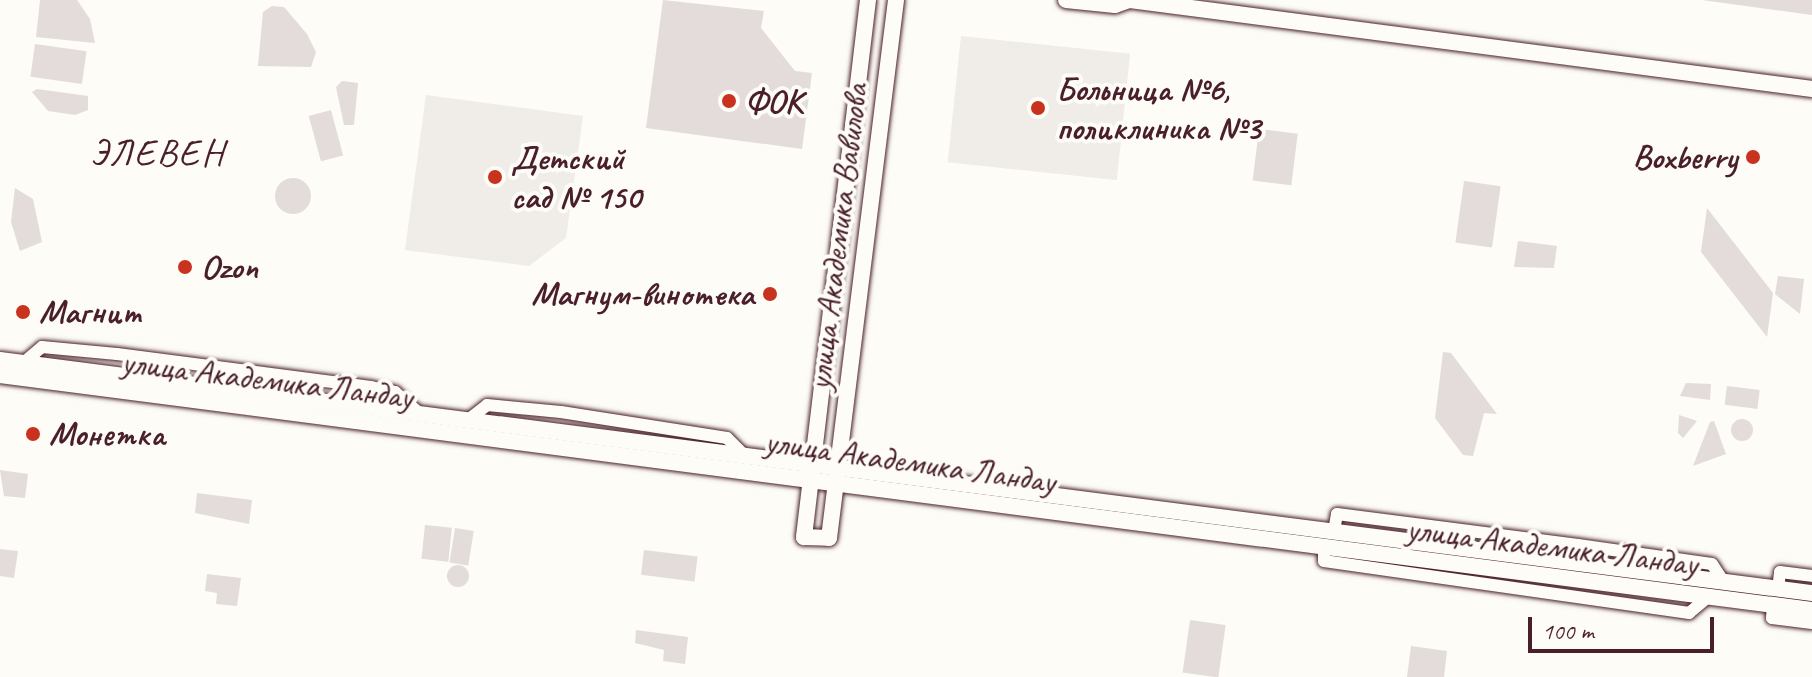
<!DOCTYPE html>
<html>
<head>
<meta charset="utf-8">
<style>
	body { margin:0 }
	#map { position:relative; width:1812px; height:677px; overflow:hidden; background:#fdfcf7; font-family:Caveat,sans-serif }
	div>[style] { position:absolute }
	.built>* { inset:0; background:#f0ece8; transform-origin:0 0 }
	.green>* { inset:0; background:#e3dcda; transform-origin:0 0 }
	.round { border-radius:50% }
	.roads { filter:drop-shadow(0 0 2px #4a1f2b) drop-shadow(0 0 2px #4a1f2b) }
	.minor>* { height:12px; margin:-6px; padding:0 6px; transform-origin:6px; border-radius:6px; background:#fdfcf7 }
	.tertiary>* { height:16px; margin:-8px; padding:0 8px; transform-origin:8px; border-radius:8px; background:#fdfcf7 }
	.dots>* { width:22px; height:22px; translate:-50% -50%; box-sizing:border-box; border:4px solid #fdfcf7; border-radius:50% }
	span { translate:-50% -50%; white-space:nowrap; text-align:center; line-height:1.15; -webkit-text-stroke:8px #fdfcf7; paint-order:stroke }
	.poi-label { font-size:34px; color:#4a1f2b; font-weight:700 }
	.left { translate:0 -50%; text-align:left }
	.right { translate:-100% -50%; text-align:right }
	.street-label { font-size:34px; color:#4a1f2b }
	.quarter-label { font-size:38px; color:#4a1f2b; letter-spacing:2px }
	.scale { position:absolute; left:1528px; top:617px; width:186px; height:36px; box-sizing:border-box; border:4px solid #4a1f2b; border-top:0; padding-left:10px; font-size:24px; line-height:28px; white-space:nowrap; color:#4a1f2b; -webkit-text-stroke:6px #fdfcf7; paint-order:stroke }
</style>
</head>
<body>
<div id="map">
	<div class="built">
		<i style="left:961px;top:36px;width:170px;height:127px;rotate:6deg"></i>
		<i style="clip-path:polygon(426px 95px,583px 116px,566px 238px,529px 266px,405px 250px)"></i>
	</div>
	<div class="green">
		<i style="clip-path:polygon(40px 0,77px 0,90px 19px,95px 43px,36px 37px)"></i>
		<i style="clip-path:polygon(663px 0,764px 11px,761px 28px,795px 71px,812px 73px,802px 149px,646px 128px)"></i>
		<i style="clip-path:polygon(1702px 0,1812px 0,1812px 15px)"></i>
		<i style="clip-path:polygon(272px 6px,284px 7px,307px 34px,316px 52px,311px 67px,258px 66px,263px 12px)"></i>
		<i style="left:35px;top:44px;width:52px;height:33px;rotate:8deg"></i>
		<i style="clip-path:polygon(342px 81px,358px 83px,354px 125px,344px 125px,336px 87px)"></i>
		<i style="clip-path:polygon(37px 89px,88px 96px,88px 110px,75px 115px,48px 111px,32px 92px)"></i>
		<i style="left:331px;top:110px;width:47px;height:23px;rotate:75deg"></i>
		<i style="left:1259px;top:129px;width:39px;height:52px;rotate:7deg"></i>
		<i class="round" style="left:275px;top:178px;width:36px;height:36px"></i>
		<i style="left:1464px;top:181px;width:37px;height:62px;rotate:8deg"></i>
		<i style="clip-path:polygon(15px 188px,33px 199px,42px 242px,20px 251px,11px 222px)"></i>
		<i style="clip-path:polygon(1707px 208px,1773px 293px,1767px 337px,1701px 252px)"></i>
		<i style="clip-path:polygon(1518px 241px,1557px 246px,1554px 268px,1514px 267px)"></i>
		<i style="clip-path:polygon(1778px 276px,1804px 279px,1800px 314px,1775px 294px)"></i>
		<i style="clip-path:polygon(1443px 352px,1451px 353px,1497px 414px,1484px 413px,1473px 456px,1463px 455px,1435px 418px)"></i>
		<i style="clip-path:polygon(1686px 383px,1711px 384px,1710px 400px,1680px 396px)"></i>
		<i style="left:1727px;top:386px;width:33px;height:19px;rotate:7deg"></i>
		<i style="clip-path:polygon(1679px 415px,1697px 421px,1683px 438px,1678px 433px)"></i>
		<i class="round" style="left:1731px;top:419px;width:22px;height:22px"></i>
		<i style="clip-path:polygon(1714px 421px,1726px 454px,1693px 466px,1710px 422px)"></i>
		<i style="clip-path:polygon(0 470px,28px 474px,25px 498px,4px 496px)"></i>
		<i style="clip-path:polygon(197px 493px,252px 500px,249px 524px,195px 513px)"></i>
		<i style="left:425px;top:525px;width:27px;height:34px;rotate:6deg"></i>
		<i style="left:455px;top:528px;width:19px;height:35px;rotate:9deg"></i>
		<i style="clip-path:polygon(0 549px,18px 551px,14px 578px,0 576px)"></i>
		<i style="left:644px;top:550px;width:54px;height:25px;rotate:7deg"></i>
		<i class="round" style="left:447px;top:565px;width:22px;height:22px"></i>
		<i style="clip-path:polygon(207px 574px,241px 578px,237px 606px,216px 604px,217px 593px,205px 591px)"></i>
		<i style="left:1190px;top:620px;width:36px;height:53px;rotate:8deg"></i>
		<i style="clip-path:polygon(636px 630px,688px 637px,685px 664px,663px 661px,664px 650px,635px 643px)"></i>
		<i style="clip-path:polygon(1411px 646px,1447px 651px,1444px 677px,1407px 677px)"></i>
	</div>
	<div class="roads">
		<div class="minor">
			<i style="left:23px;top:363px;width:25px;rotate:-40deg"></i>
			<i style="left:42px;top:347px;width:75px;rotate:5.3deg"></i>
			<i style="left:117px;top:354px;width:256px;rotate:7.4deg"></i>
			<i style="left:371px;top:387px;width:25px;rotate:12deg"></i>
			<i style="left:395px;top:392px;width:32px;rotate:41deg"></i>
			<i style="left:468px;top:420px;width:24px;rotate:-38deg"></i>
			<i style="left:487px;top:405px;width:74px;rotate:5.4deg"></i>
			<i style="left:561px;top:412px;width:168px;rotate:8.9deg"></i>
			<i style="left:727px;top:438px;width:24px;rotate:45deg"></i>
			<i style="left:1334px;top:531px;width:17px;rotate:-80deg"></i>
			<i style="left:1337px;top:514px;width:243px;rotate:7.3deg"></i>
			<i style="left:1578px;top:545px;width:135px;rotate:8.1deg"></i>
			<i style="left:1712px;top:564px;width:20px;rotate:57deg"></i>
			<i style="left:1324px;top:547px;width:14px;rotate:90deg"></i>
			<i style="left:1324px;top:561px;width:369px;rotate:8.1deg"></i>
			<i style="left:1689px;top:613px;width:25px;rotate:-40deg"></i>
			<i style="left:1778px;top:589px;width:17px;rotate:-83deg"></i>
			<i style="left:1780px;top:572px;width:32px;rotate:7deg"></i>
			<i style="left:1773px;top:606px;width:12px;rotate:95deg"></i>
			<i style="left:1772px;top:618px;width:40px;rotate:7.1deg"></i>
		</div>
		<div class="tertiary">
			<i style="left:868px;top:0;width:541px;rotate:96.8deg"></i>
			<i style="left:804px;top:537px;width:25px;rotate:2deg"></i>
			<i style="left:829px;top:538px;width:542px;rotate:-82.9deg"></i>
			<i style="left:1066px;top:0;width:49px;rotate:5.8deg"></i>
			<i style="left:1115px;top:5px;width:15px;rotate:-20deg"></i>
			<i style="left:1130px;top:0;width:688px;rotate:7.43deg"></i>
			<i style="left:0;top:360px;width:1827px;rotate:7.33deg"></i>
			<i style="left:0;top:375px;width:1827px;rotate:7.39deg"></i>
		</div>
	</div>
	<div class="dots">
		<i style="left:729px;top:101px;background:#c8321e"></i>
		<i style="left:1038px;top:108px;background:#c8321e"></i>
		<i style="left:1753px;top:157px;background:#c8321e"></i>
		<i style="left:495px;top:177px;background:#c8321e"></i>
		<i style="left:185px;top:267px;background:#c8321e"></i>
		<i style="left:770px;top:294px;background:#c8321e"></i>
		<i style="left:23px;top:312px;background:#c8321e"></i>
		<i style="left:33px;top:434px;background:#c8321e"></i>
	</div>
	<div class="poi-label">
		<span class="left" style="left:1056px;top:108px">Больница №6,<br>поликлиника №3</span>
		<span class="left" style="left:745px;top:101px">ФОК</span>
		<span class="left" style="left:511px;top:177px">Детский<br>сад № 150</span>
		<span class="right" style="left:1737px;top:157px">Boxberry</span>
		<span class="left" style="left:201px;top:267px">Ozon</span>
		<span class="right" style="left:754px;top:294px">Магнум-винотека</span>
		<span class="left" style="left:39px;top:312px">Магнит</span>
		<span class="left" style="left:49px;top:434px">Монетка</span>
	</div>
	<div class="street-label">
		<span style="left:837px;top:237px;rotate:-83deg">улица Академика Вавилова</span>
		<span style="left:267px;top:379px;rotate:7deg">улица Академика Ландау</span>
		<span style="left:910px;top:461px;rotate:8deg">улица Академика Ландау</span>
		<span style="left:1552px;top:546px;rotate:7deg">улица Академика Ландау</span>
	</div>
	<div class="quarter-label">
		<span style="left:157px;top:153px">ЭЛЕВЕН</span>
	</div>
	<div class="scale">100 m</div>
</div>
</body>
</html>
